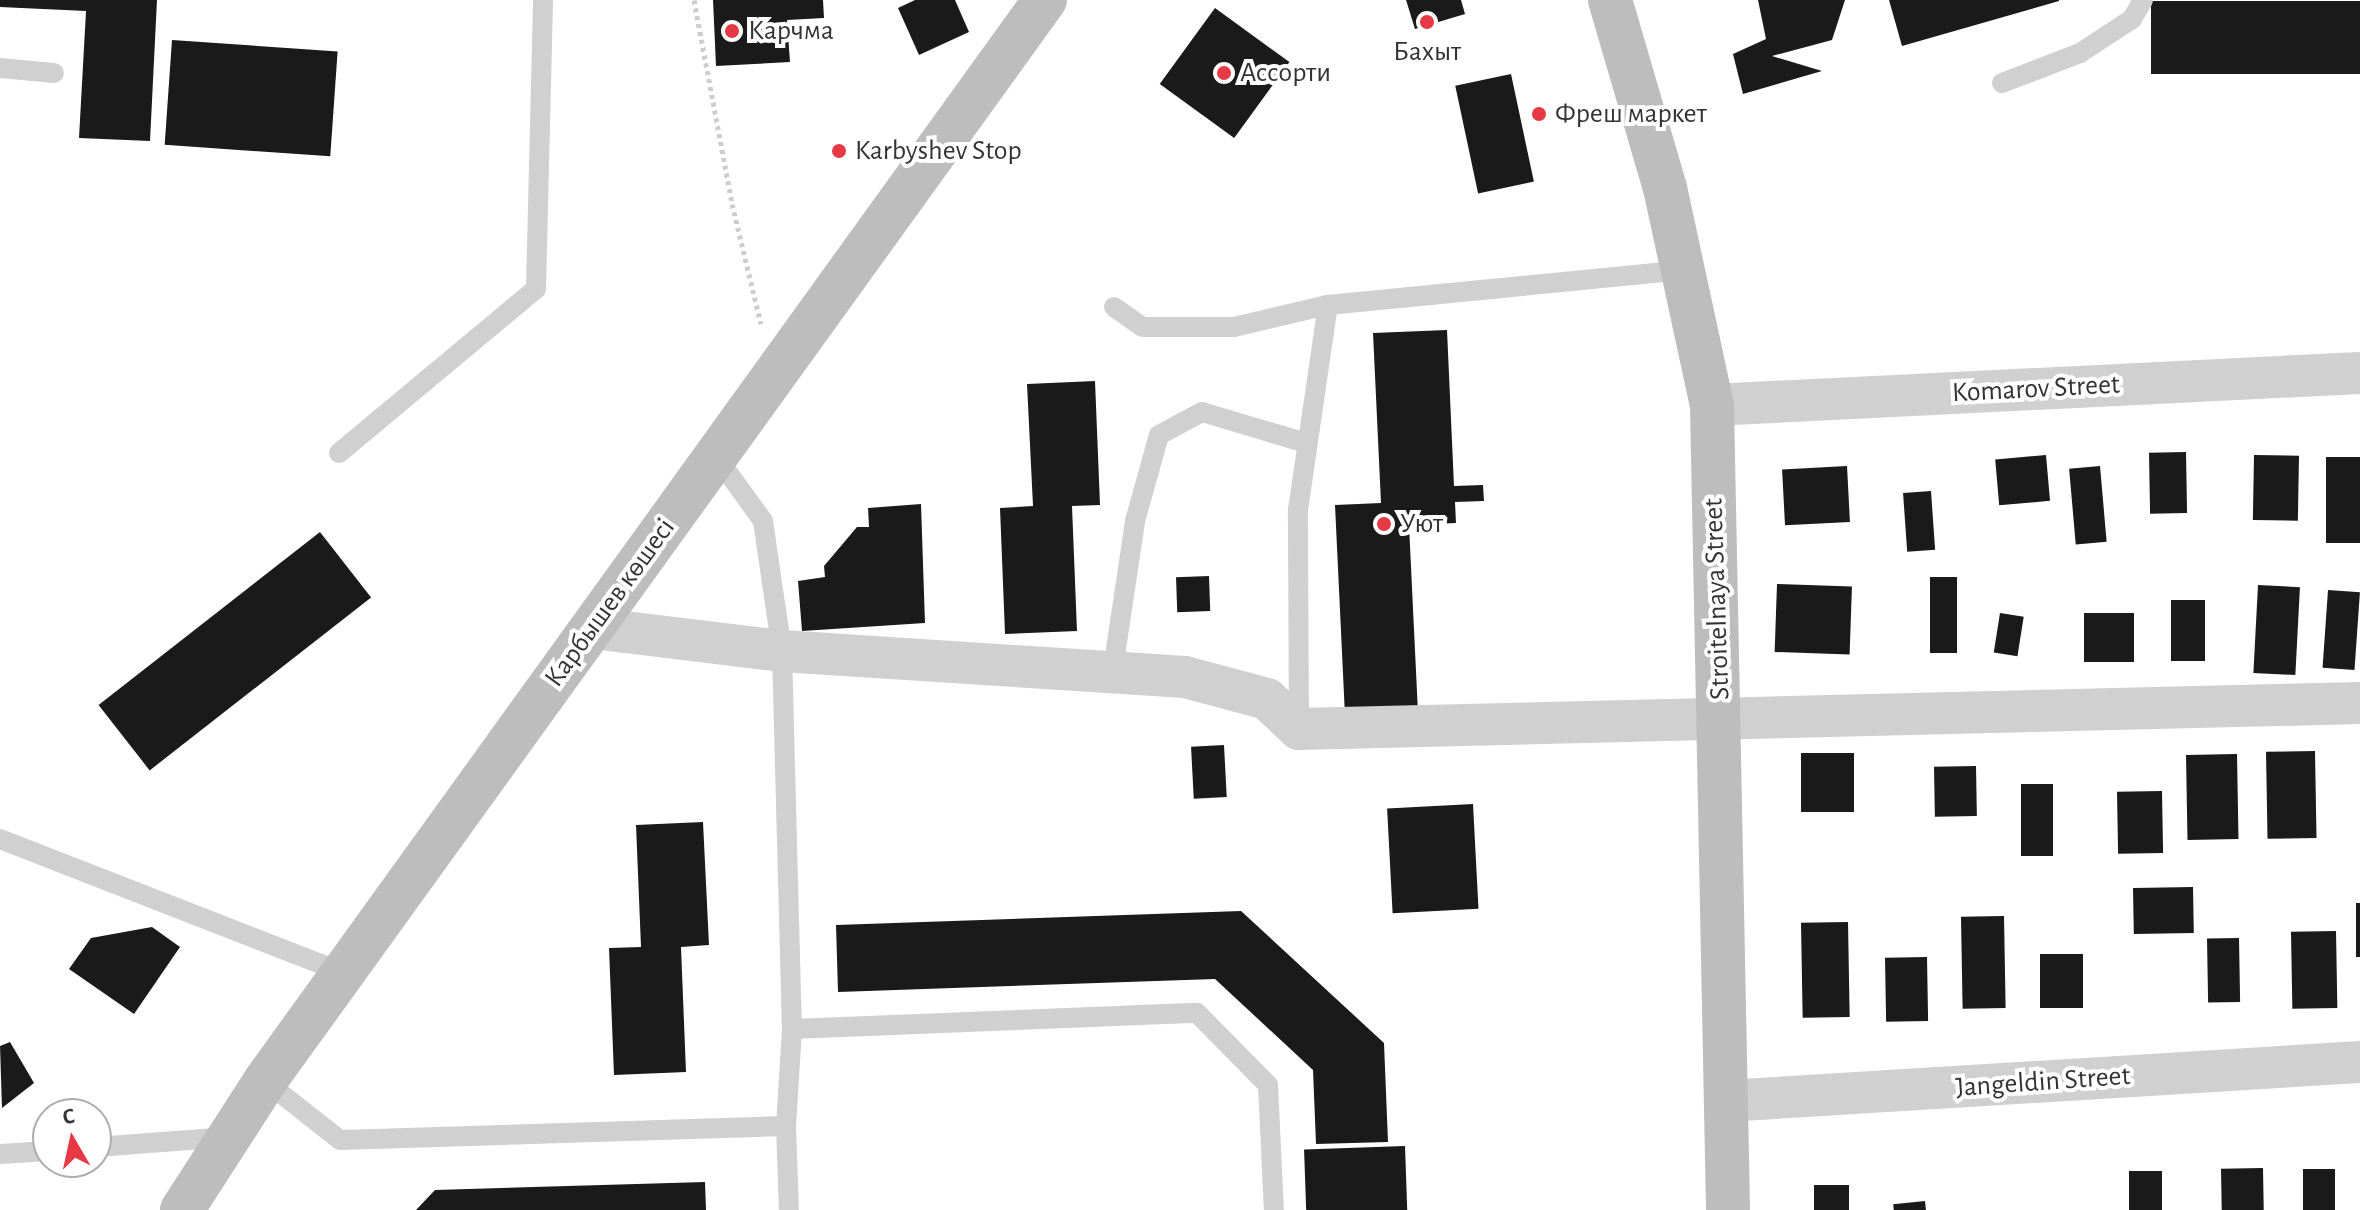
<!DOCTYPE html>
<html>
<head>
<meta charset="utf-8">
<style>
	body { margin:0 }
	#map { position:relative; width:2360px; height:1210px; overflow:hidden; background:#fff; font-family:"Alegreya Sans",sans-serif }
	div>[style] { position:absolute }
	.building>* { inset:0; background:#1a1a1a; transform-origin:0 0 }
	.path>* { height:5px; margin-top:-2.5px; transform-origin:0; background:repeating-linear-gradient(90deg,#cdcdcd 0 4px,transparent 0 8px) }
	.lane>* { height:20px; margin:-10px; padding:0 10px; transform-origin:10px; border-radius:10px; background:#d0d0d0 }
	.street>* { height:42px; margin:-21px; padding:0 21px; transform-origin:21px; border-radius:21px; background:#d0d0d0 }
	.secondary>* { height:44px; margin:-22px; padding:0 22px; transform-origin:22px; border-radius:22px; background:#bdbdbd }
	.dots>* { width:22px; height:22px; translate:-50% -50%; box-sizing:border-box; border:4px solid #fff; border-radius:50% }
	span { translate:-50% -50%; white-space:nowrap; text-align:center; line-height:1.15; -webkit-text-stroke:8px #fff; paint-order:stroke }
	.poi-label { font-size:28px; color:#333 }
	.left { translate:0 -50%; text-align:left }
	.street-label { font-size:28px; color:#333 }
	.north { position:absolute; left:32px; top:1098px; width:80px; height:80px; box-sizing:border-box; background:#fff; border:2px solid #adadad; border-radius:50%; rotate:351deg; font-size:22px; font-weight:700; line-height:32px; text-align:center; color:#333 }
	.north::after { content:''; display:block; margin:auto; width:28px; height:36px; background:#e63946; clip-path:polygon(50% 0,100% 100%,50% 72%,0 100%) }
</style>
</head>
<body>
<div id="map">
	<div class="building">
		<i style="clip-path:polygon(0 0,157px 0,150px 141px,79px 138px,86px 11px,0 7px)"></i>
		<i style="clip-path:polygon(713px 0,823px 0,824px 18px,787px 20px,790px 62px,716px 66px)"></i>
		<i style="clip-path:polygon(915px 0,955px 0,969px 32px,919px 55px,898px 8px)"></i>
		<i style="clip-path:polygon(1406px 0,1461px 0,1465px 14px,1415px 29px)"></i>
		<i style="clip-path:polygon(1758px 0,1845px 0,1832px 40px,1772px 56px,1822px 71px,1743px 94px,1733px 54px,1766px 39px)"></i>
		<i style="clip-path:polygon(1889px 0,2059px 0,2059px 1px,1902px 46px)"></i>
		<i style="left:2360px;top:1px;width:73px;height:209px;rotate:90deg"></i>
		<i style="left:1215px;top:8px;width:92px;height:94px;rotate:36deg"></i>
		<i style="left:172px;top:40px;width:166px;height:105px;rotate:4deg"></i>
		<i style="left:1511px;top:74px;width:110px;height:57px;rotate:78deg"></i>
		<i style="clip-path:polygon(1447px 330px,1454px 486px,1483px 485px,1484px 501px,1455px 502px,1456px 523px,1409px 525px,1418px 713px,1345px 716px,1335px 505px,1381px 503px,1373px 333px)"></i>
		<i style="clip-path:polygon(1095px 381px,1100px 505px,1072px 506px,1077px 631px,1005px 634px,1000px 508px,1033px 506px,1027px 384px)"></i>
		<i style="left:2186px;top:452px;width:61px;height:37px;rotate:89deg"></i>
		<i style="left:2046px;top:455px;width:46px;height:51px;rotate:85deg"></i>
		<i style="left:2254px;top:455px;width:45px;height:65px;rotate:1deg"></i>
		<i style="left:2326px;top:457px;width:34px;height:86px"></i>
		<i style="left:1847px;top:466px;width:56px;height:65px;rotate:87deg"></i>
		<i style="left:2100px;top:466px;width:76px;height:31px;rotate:85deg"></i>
		<i style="left:1931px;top:491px;width:59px;height:28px;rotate:86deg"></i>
		<i style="clip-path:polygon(921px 504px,925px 623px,802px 631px,798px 581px,825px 577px,824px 566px,857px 527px,869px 527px,868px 508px)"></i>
		<i style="left:320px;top:532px;width:83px;height:281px;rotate:52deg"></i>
		<i style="left:1209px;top:576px;width:35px;height:33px;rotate:88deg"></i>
		<i style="left:1930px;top:577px;width:27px;height:76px"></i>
		<i style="left:1777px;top:584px;width:75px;height:68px;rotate:2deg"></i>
		<i style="left:2258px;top:585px;width:42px;height:88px;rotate:3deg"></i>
		<i style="left:2328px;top:590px;width:32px;height:78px;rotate:4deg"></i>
		<i style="left:2171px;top:600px;width:34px;height:61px"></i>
		<i style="left:2000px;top:613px;width:24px;height:40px;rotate:9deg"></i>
		<i style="left:2134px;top:613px;width:49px;height:50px;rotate:90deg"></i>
		<i style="left:1224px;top:745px;width:52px;height:33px;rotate:87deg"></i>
		<i style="left:2315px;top:751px;width:87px;height:49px;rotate:89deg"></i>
		<i style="left:1801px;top:753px;width:53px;height:59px"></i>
		<i style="left:2237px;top:754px;width:85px;height:51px;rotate:89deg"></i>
		<i style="left:1976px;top:766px;width:50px;height:42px;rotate:89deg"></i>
		<i style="left:2021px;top:784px;width:32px;height:72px"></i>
		<i style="left:2162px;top:791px;width:62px;height:45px;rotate:89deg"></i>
		<i style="left:1473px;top:804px;width:105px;height:86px;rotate:87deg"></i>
		<i style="clip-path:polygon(703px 822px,709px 945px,681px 947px,686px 1072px,614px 1075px,609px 948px,641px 947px,636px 825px)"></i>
		<i style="left:2193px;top:887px;width:46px;height:60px;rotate:89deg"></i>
		<i style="left:2356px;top:903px;width:4px;height:54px"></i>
		<i style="clip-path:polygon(1241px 911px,1384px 1043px,1388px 1142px,1316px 1144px,1313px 1070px,1215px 979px,838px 992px,836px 925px)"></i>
		<i style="left:2004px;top:916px;width:92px;height:43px;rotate:89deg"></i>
		<i style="left:1848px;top:922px;width:95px;height:47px;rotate:89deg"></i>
		<i style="clip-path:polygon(152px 927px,180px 947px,134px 1014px,69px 969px,91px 938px)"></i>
		<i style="left:2336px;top:931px;width:77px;height:45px;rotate:89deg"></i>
		<i style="left:2239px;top:938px;width:64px;height:32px;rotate:89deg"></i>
		<i style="left:2083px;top:954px;width:54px;height:43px;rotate:90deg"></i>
		<i style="left:1927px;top:957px;width:64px;height:42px;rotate:89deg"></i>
		<i style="clip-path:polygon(10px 1042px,34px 1083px,2px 1108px,0 1046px)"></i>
		<i style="left:1405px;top:1146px;width:64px;height:101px;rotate:88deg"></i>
		<i style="left:2263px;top:1168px;width:42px;height:42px;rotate:89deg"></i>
		<i style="left:2303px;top:1169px;width:32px;height:41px"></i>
		<i style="left:2129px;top:1171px;width:33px;height:39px"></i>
		<i style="clip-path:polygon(705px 1182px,706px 1210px,416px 1210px,435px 1190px)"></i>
		<i style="left:1849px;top:1185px;width:25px;height:35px;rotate:90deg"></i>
		<i style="left:1925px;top:1201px;width:9px;height:32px;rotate:84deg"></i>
	</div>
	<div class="path">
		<i style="left:694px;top:0;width:208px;rotate:79.4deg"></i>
		<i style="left:732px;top:204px;width:123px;rotate:76.4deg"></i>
	</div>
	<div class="lane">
		<i style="left:0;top:68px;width:54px;rotate:5.3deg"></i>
		<i style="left:2002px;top:83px;width:84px;rotate:-21deg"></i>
		<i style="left:2080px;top:53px;width:62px;rotate:-33.2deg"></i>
		<i style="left:2132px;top:19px;width:22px;rotate:-60deg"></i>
		<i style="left:1114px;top:307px;width:35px;rotate:35deg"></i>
		<i style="left:1143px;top:327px;width:91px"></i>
		<i style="left:1234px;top:327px;width:97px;rotate:-13.2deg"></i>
		<i style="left:1328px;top:305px;width:357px;rotate:-5.6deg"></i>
		<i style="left:339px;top:453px;width:256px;rotate:-39.8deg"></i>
		<i style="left:536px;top:289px;width:289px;rotate:-88.6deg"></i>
		<i style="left:716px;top:456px;width:80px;rotate:54.1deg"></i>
		<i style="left:763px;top:521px;width:131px;rotate:81.7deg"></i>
		<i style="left:782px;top:651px;width:378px;rotate:88.5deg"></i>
		<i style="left:792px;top:1029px;width:97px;rotate:93.5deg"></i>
		<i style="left:786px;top:1126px;width:84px;rotate:88deg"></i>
		<i style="left:1113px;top:669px;width:150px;rotate:-81.5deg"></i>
		<i style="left:1135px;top:521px;width:89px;rotate:-74.4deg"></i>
		<i style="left:1159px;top:435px;width:49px;rotate:-28.1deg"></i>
		<i style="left:1202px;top:412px;width:109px;rotate:16.6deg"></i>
		<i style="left:1299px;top:727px;width:217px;rotate:-90.3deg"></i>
		<i style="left:1298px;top:510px;width:207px;rotate:-81.7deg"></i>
		<i style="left:0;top:839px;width:369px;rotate:21.3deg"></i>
		<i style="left:792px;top:1029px;width:405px;rotate:-2.3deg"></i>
		<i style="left:1197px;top:1013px;width:101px;rotate:45.4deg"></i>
		<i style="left:1268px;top:1085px;width:125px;rotate:87.3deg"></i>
		<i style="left:265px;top:1081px;width:95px;rotate:38.2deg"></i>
		<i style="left:340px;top:1140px;width:446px;rotate:-1.8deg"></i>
		<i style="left:96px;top:1147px;width:133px;rotate:-4.3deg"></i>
		<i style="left:0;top:1154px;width:48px;rotate:-3.6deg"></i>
	</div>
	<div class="street">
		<i style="left:1712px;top:405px;width:649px;rotate:-2.83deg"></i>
		<i style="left:592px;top:628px;width:191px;rotate:6.9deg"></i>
		<i style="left:782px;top:651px;width:404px;rotate:3.7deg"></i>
		<i style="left:1185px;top:677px;width:85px;rotate:15deg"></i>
		<i style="left:1267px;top:699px;width:44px;rotate:43.2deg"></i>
		<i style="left:1299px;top:729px;width:1061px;rotate:-1.4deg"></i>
		<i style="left:1726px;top:1101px;width:635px;rotate:-3.52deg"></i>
	</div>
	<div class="secondary">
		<i style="left:1610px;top:0;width:196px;rotate:73.7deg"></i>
		<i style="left:1665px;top:188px;width:222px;rotate:77.8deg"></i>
		<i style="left:1712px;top:405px;width:805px;rotate:88.86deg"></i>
		<i style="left:182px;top:1210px;width:153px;rotate:-57.2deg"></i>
		<i style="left:265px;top:1081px;width:1333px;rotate:-54.19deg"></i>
	</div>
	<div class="dots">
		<i style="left:1427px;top:22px;background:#e63946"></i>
		<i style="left:732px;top:31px;background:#e63946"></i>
		<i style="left:1224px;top:73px;background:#e63946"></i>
		<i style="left:1539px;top:114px;background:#e63946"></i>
		<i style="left:839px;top:151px;background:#e63946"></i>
		<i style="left:1384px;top:524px;background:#e63946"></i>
	</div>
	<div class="poi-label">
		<span class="left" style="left:748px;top:31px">Карчма</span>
		<span style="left:1427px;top:52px">Бахыт</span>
		<span class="left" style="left:1240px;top:73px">Ассорти</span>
		<span class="left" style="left:1555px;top:114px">Фреш маркет</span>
		<span class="left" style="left:855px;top:151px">Karbyshev Stop</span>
		<span class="left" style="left:1400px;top:524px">Уют</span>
	</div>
	<div class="street-label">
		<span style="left:2036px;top:389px;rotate:-3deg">Komarov Street</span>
		<span style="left:1717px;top:599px;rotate:-92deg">Stroitelnaya Street</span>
		<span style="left:610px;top:603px;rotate:-54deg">Карбышев көшесі</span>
		<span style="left:2043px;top:1082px;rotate:-4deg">Jangeldin Street</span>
	</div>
	<div class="north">С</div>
</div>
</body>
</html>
